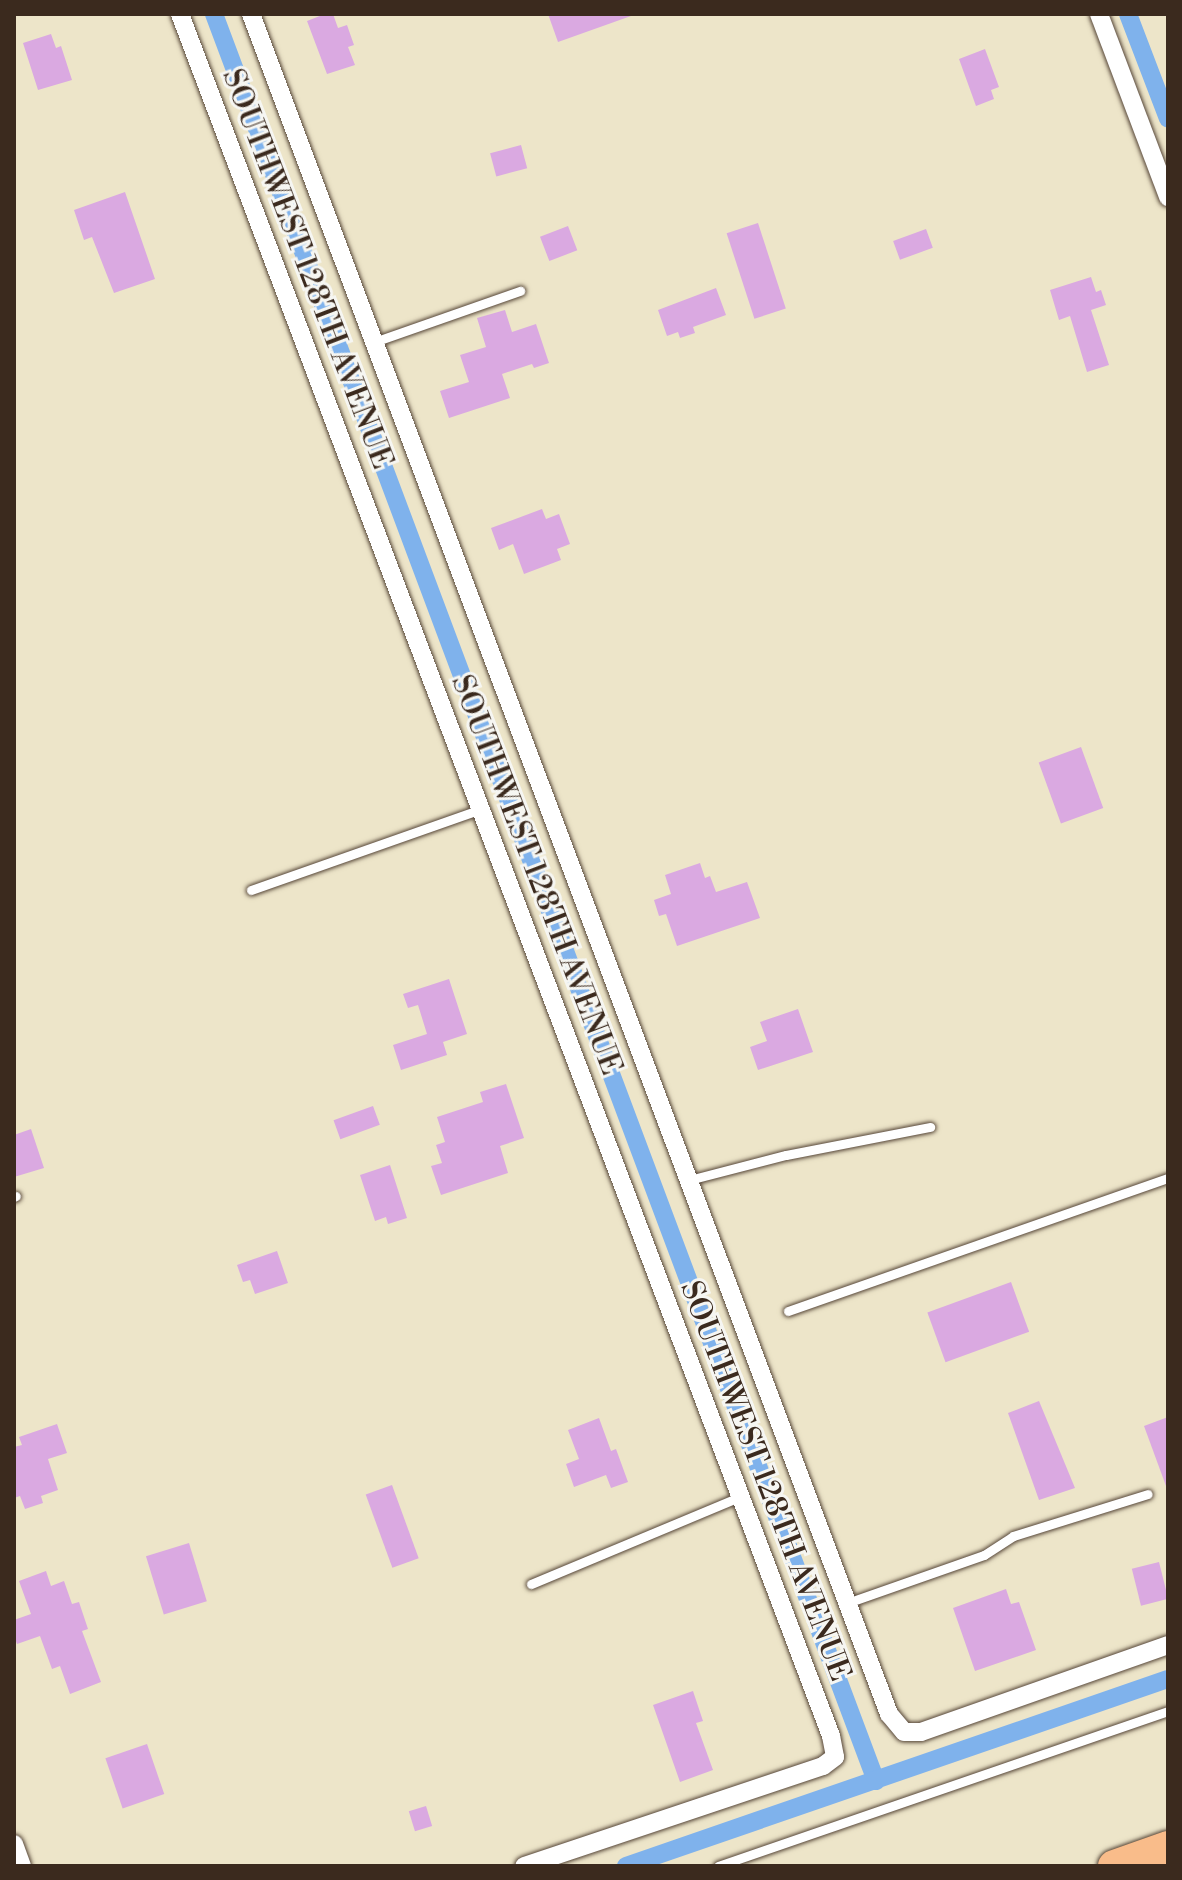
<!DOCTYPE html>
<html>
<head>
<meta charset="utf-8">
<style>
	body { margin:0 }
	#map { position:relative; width:1182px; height:1880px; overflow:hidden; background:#ede5c9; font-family:"Libre Bodoni",serif }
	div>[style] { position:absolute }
	.canal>* { height:18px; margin:-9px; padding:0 9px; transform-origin:9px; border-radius:9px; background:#7fb2ec }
	.building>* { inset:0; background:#daa9e1; transform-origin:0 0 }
	.roads { filter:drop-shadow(0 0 2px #564638) drop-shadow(0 0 2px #564638) }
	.lane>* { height:9px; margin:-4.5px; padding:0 4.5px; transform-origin:4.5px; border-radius:4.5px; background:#fff }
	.street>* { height:18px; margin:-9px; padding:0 9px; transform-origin:9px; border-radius:9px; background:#fff }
	.highway>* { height:32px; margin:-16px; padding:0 16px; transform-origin:16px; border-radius:16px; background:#f9bc8a }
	span { translate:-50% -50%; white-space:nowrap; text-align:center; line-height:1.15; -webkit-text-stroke:6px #f6f6f2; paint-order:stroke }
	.street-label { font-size:30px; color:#3b2a1e }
	.frame { position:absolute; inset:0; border:16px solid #3b2a1e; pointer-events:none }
</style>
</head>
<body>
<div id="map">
	<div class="canal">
		<i style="left:214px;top:14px;width:1887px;rotate:69.46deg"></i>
		<i style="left:1128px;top:14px;width:112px;rotate:69.1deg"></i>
		<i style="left:626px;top:1866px;width:573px;rotate:-19.04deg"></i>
	</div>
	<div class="building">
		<i style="clip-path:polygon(325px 14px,333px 14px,338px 28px,347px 25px,354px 45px,348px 47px,355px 65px,327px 74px,307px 21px)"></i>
		<i style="clip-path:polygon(548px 14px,631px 14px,631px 16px,558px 42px)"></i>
		<i style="clip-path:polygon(51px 34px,56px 48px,61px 46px,72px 80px,38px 90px,23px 43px)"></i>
		<i style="clip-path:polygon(985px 49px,999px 87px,991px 90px,994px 99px,976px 106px,959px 59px)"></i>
		<i style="left:521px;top:145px;width:24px;height:32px;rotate:75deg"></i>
		<i style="clip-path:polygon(125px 192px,155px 279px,114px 293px,92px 237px,84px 240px,74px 210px)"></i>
		<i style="left:758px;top:223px;width:90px;height:33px;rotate:72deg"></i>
		<i style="left:568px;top:226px;width:26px;height:30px;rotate:69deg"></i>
		<i style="left:926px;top:229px;width:20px;height:35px;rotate:70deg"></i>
		<i style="clip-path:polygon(1091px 277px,1096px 292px,1101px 290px,1106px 305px,1091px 310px,1109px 365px,1087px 372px,1070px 316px,1059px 320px,1050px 290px)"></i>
		<i style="clip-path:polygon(716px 288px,726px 315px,693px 327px,695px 333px,680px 338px,678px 332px,667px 336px,658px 310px)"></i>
		<i style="clip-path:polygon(505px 310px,512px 332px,536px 324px,549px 363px,534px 368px,532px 364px,502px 374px,510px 398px,449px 418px,440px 391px,469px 382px,460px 355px,486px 347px,477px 318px)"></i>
		<i style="clip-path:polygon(542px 509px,546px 519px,559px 514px,570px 544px,557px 549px,561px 560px,524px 574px,513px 544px,499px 550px,491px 528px)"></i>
		<i style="left:1081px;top:747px;width:65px;height:45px;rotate:70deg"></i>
		<i style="clip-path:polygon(700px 863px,705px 878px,710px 876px,716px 892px,747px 882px,760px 918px,677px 946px,666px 914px,659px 916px,654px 900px,671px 894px,665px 875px)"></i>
		<i style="clip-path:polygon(449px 979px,467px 1034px,443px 1042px,447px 1055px,401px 1070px,393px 1045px,427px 1034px,418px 1005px,408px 1008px,403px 994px)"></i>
		<i style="clip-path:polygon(798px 1009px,813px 1052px,758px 1070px,750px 1047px,767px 1041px,760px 1022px)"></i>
		<i style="clip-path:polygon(506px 1084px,524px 1138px,500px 1146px,508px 1173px,441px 1195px,431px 1166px,442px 1163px,436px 1145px,445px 1142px,437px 1117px,483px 1102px,480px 1092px)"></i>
		<i style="left:373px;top:1106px;width:20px;height:42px;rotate:70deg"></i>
		<i style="clip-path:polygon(31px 1129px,44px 1168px,14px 1177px,14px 1135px)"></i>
		<i style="clip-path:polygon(390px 1165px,407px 1218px,388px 1224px,386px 1217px,375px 1221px,360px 1175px)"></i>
		<i style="clip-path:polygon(277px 1251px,288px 1283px,255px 1294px,250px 1280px,243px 1282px,237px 1265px)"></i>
		<i style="left:1011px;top:1282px;width:53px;height:89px;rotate:70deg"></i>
		<i style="clip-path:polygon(1039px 1401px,1075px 1488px,1039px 1500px,1008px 1413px)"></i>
		<i style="clip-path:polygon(1168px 1417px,1168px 1486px,1166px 1486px,1144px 1426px)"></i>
		<i style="clip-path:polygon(599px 1418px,611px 1451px,616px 1449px,628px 1482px,611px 1488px,606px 1475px,574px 1487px,566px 1464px,579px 1459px,568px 1430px)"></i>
		<i style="clip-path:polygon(57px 1424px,67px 1453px,48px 1459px,58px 1490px,41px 1496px,43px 1503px,25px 1509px,20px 1496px,14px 1498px,14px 1447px,22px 1445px,19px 1437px)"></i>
		<i style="left:392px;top:1485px;width:78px;height:28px;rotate:70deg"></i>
		<i style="left:189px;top:1543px;width:61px;height:45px;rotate:73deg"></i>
		<i style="left:1159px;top:1562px;width:38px;height:28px;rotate:76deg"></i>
		<i style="clip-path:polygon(46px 1571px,51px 1586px,64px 1581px,72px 1604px,79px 1602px,88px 1629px,82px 1631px,101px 1682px,70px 1694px,60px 1666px,52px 1669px,40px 1636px,17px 1644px,14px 1636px,14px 1620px,31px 1614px,19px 1581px)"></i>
		<i style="clip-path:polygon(1006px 1589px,1011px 1604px,1019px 1602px,1036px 1650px,975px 1671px,953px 1608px)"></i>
		<i style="clip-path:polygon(693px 1691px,703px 1721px,696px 1723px,713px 1770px,680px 1782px,653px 1705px)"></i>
		<i style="left:147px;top:1744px;width:53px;height:44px;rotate:71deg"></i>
		<i style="left:426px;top:1806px;width:21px;height:18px;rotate:73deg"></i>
	</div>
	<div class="roads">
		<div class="lane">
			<i style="left:374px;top:342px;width:155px;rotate:-19.3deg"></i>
			<i style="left:251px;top:890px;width:244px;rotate:-19.4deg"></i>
			<i style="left:689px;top:1180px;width:100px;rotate:-14.5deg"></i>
			<i style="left:786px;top:1155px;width:147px;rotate:-11deg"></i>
			<i style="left:14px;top:1197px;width:2px;rotate:-27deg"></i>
			<i style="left:788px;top:1311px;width:403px;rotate:-19.3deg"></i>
			<i style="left:531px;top:1584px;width:228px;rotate:-22.7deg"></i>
			<i style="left:847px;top:1603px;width:145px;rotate:-19.3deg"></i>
			<i style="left:984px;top:1555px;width:35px;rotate:-33deg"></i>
			<i style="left:1013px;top:1536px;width:141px;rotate:-17.3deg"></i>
			<i style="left:718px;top:1866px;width:476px;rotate:-19deg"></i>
		</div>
		<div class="street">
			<i style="left:180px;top:14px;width:1841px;rotate:69.29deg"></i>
			<i style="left:831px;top:1736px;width:21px;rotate:79deg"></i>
			<i style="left:835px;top:1757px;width:15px;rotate:143deg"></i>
			<i style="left:823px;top:1766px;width:315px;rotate:161.5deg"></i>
			<i style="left:251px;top:14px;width:1816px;rotate:69.43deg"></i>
			<i style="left:889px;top:1714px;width:23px;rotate:50deg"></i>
			<i style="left:904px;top:1732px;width:17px"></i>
			<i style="left:921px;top:1732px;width:262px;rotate:-19.4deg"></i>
			<i style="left:1099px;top:14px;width:196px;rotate:69.3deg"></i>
			<i style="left:14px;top:1844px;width:23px;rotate:70deg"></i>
		</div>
		<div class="highway">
			<i style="left:1114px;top:1866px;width:57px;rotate:-19.4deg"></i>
		</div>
	</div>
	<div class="street-label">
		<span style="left:307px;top:269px;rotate:69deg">SOUTHWEST 128TH AVENUE</span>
		<span style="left:536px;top:875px;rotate:69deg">SOUTHWEST 128TH AVENUE</span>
		<span style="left:765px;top:1481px;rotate:69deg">SOUTHWEST 128TH AVENUE</span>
	</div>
	<div class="frame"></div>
</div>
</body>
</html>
